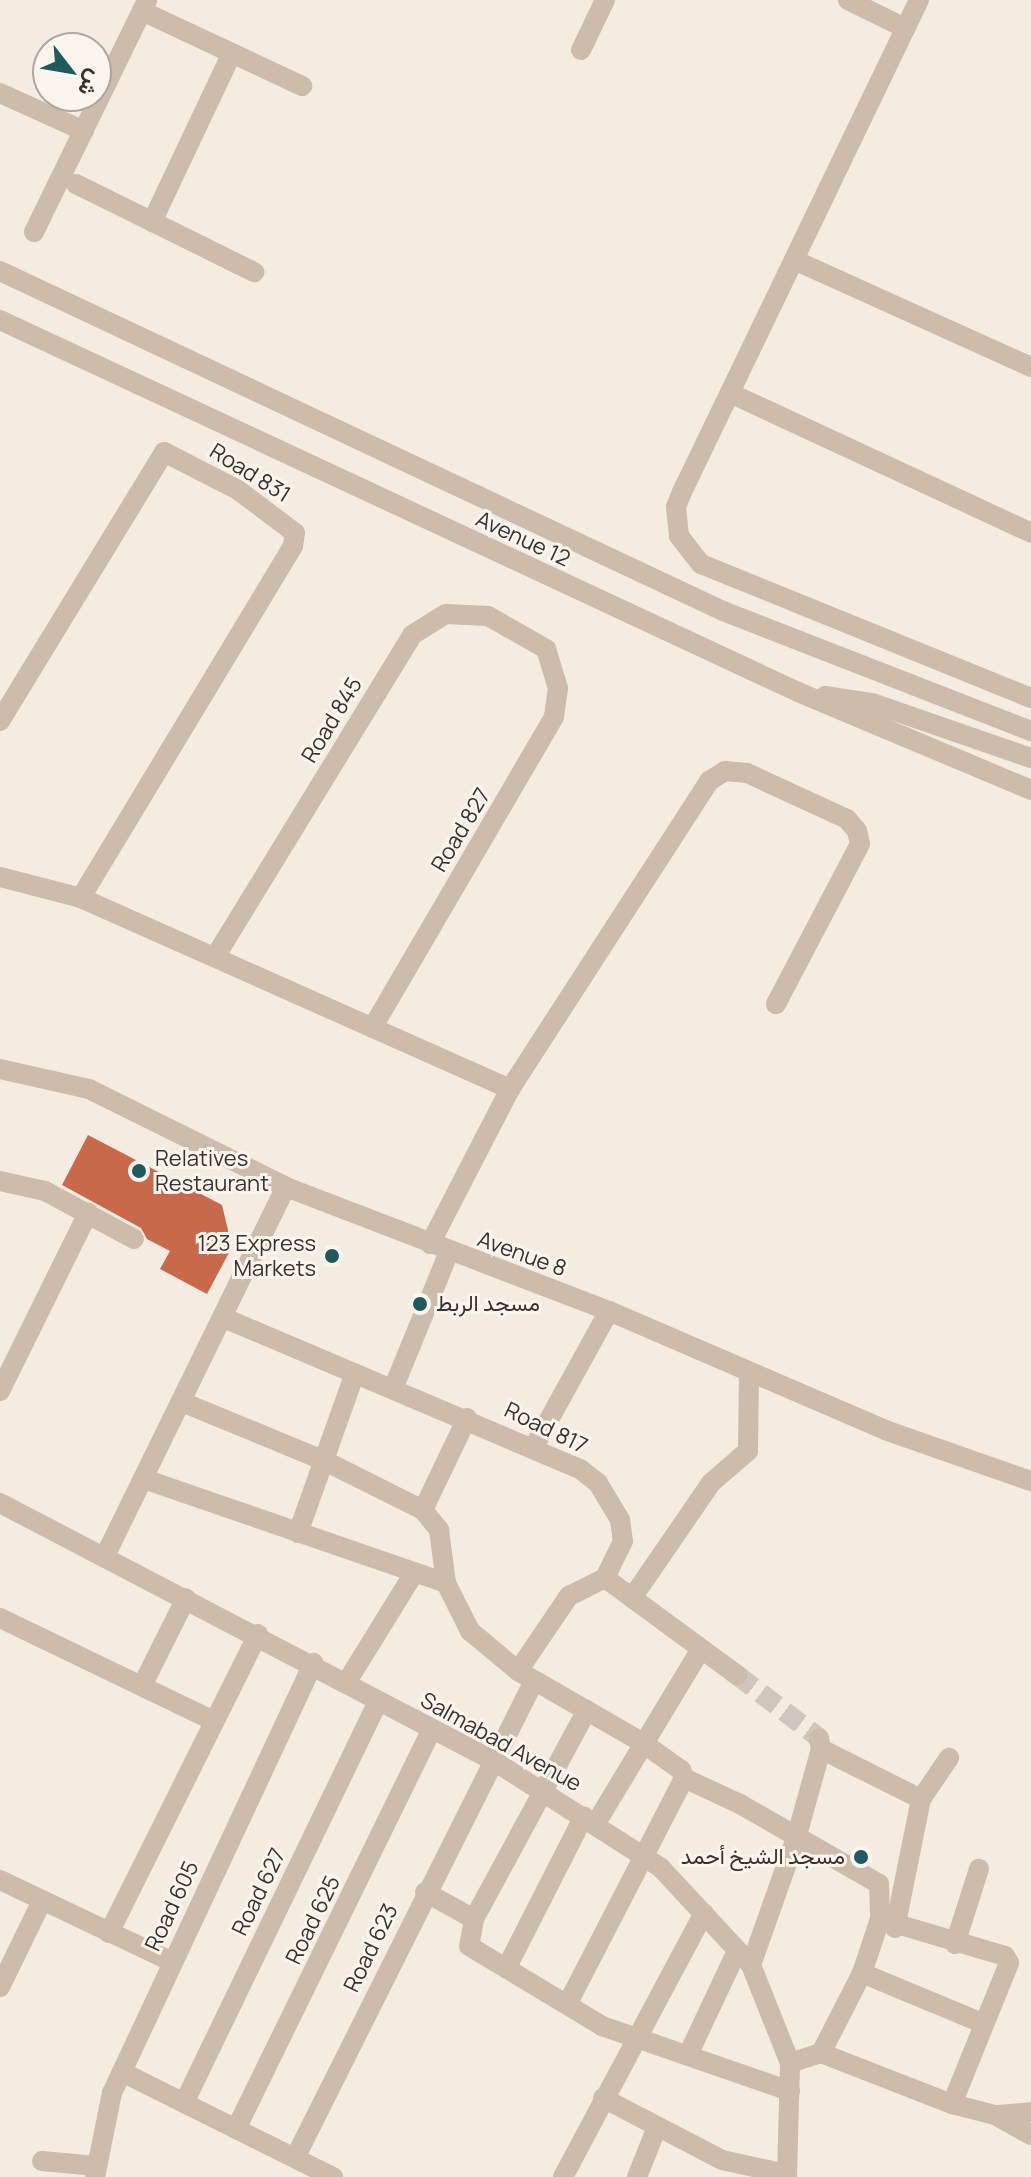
<!DOCTYPE html>
<html>
<head>
<meta charset="utf-8">
<style>
	body { margin:0 }
	#map { position:relative; width:1031px; height:2177px; overflow:hidden; background:#f4ebe1; font-family:Manrope,Vazirmatn,sans-serif }
	div>[style] { position:absolute }
	.building>* { inset:0; background:#c8694b }
	.minor-tunnel>* { height:20px; margin-top:-10px; transform-origin:0; background:repeating-linear-gradient(90deg,#cfc6bd 0 20px,transparent 0 30px) }
	.minor>* { height:20px; margin:-10px; padding:0 10px; transform-origin:10px; border-radius:10px; background:#cdbbac }
	.dots>* { width:22px; height:22px; translate:-50% -50%; box-sizing:border-box; border:4px solid #fbf5ee; border-radius:50% }
	span { translate:-50% -50%; white-space:nowrap; text-align:center; line-height:1.15; -webkit-text-stroke:6px #fbf5ee; paint-order:stroke }
	.street-label { font-size:22px; color:#3b302b }
	.poi-label { font-size:22px; color:#3b302b }
	.left { translate:0 -50%; text-align:left }
	.right { translate:-100% -50%; text-align:right }
	.north { position:absolute; left:32px; top:32px; width:80px; height:80px; box-sizing:border-box; background:#fbf5ee; border:2px solid #aea6a0; border-radius:50%; rotate:121deg; font-size:22px; font-weight:700; line-height:32px; text-align:center; color:#3b302b }
	.north::after { content:''; display:block; margin:auto; width:28px; height:36px; background:#1f5a5e; clip-path:polygon(50% 0,100% 100%,50% 72%,0 100%) }
</style>
</head>
<body>
<div id="map">
	<div class="building">
		<i style="clip-path:polygon(88px 1135px,222px 1205px,232px 1247px,207px 1294px,160px 1269px,170px 1251px,147px 1239px,141px 1228px,62px 1185px)"></i>
	</div>
	<div class="minor-tunnel">
		<i style="left:737px;top:1675px;width:103px;rotate:37.5deg"></i>
	</div>
	<div class="minor">
		<i style="left:848px;top:0;width:64px;rotate:26.2deg"></i>
		<i style="left:919px;top:0;width:546px;rotate:115.72deg"></i>
		<i style="left:682px;top:492px;width:16px;rotate:112deg"></i>
		<i style="left:676px;top:507px;width:29px;rotate:84deg"></i>
		<i style="left:679px;top:536px;width:36px;rotate:52deg"></i>
		<i style="left:701px;top:564px;width:356px;rotate:22.1deg"></i>
		<i style="left:142px;top:11px;width:177px;rotate:25.1deg"></i>
		<i style="left:581px;top:50px;width:55px;rotate:-64.4deg"></i>
		<i style="left:0;top:93px;width:92px;rotate:24.3deg"></i>
		<i style="left:76px;top:184px;width:199px;rotate:26.3deg"></i>
		<i style="left:152px;top:222px;width:187px;rotate:-64.7deg"></i>
		<i style="left:34px;top:232px;width:258px;rotate:-64deg"></i>
		<i style="left:794px;top:260px;width:260px;rotate:24.3deg"></i>
		<i style="left:0;top:271px;width:799px;rotate:25.19deg"></i>
		<i style="left:723px;top:611px;width:331px;rotate:21.3deg"></i>
		<i style="left:0;top:320px;width:880px;rotate:24.99deg"></i>
		<i style="left:798px;top:692px;width:253px;rotate:22.8deg"></i>
		<i style="left:730px;top:393px;width:332px;rotate:24.9deg"></i>
		<i style="left:825px;top:696px;width:48px;rotate:8.5deg"></i>
		<i style="left:872px;top:703px;width:168px;rotate:19.1deg"></i>
		<i style="left:0;top:721px;width:315px;rotate:-58.6deg"></i>
		<i style="left:164px;top:452px;width:83px;rotate:27.2deg"></i>
		<i style="left:238px;top:490px;width:71px;rotate:37deg"></i>
		<i style="left:295px;top:533px;width:13px;rotate:99deg"></i>
		<i style="left:293px;top:546px;width:411px;rotate:121.1deg"></i>
		<i style="left:0;top:877px;width:84px;rotate:14.5deg"></i>
		<i style="left:81px;top:898px;width:470px;rotate:24deg"></i>
		<i style="left:215px;top:957px;width:377px;rotate:-58.5deg"></i>
		<i style="left:412px;top:635px;width:40px;rotate:-32deg"></i>
		<i style="left:446px;top:614px;width:42px;rotate:2.7deg"></i>
		<i style="left:488px;top:616px;width:67px;rotate:29.6deg"></i>
		<i style="left:546px;top:649px;width:41px;rotate:72.9deg"></i>
		<i style="left:558px;top:688px;width:29px;rotate:98deg"></i>
		<i style="left:554px;top:717px;width:360px;rotate:120.3deg"></i>
		<i style="left:0;top:1069px;width:91px;rotate:12.7deg"></i>
		<i style="left:89px;top:1089px;width:220px;rotate:26.4deg"></i>
		<i style="left:286px;top:1187px;width:346px;rotate:21deg"></i>
		<i style="left:609px;top:1311px;width:301px;rotate:23.3deg"></i>
		<i style="left:885px;top:1430px;width:155px;rotate:19.3deg"></i>
		<i style="left:0;top:1181px;width:46px;rotate:12.5deg"></i>
		<i style="left:45px;top:1191px;width:101px;rotate:28.3deg"></i>
		<i style="left:430px;top:1244px;width:174px;rotate:-62.7deg"></i>
		<i style="left:510px;top:1089px;width:367px;rotate:-57.1deg"></i>
		<i style="left:709px;top:781px;width:19px;rotate:-32deg"></i>
		<i style="left:725px;top:771px;width:22px;rotate:5deg"></i>
		<i style="left:747px;top:773px;width:110px;rotate:24.7deg"></i>
		<i style="left:847px;top:819px;width:16px;rotate:50deg"></i>
		<i style="left:857px;top:831px;width:13px;rotate:77deg"></i>
		<i style="left:860px;top:844px;width:181px;rotate:117.7deg"></i>
		<i style="left:224px;top:1318px;width:387px;rotate:23deg"></i>
		<i style="left:580px;top:1469px;width:23px;rotate:38deg"></i>
		<i style="left:598px;top:1483px;width:43px;rotate:59.3deg"></i>
		<i style="left:620px;top:1520px;width:21px;rotate:82deg"></i>
		<i style="left:623px;top:1541px;width:41px;rotate:115.9deg"></i>
		<i style="left:605px;top:1578px;width:164px;rotate:36.3deg"></i>
		<i style="left:393px;top:1389px;width:148px;rotate:-67.8deg"></i>
		<i style="left:0;top:1391px;width:199px;rotate:-63.7deg"></i>
		<i style="left:182px;top:1402px;width:152px;rotate:22.4deg"></i>
		<i style="left:323px;top:1460px;width:112px;rotate:26.6deg"></i>
		<i style="left:423px;top:1510px;width:26px;rotate:51deg"></i>
		<i style="left:439px;top:1530px;width:53px;rotate:82.5deg"></i>
		<i style="left:446px;top:1583px;width:54px;rotate:63.4deg"></i>
		<i style="left:470px;top:1631px;width:62px;rotate:39.8deg"></i>
		<i style="left:518px;top:1671px;width:144px;rotate:29.9deg"></i>
		<i style="left:643px;top:1743px;width:47px;rotate:35.4deg"></i>
		<i style="left:681px;top:1770px;width:9px;rotate:69deg"></i>
		<i style="left:535px;top:1445px;width:153px;rotate:-61.1deg"></i>
		<i style="left:144px;top:1479px;width:319px;rotate:19deg"></i>
		<i style="left:0;top:1503px;width:557px;rotate:27.58deg"></i>
		<i style="left:494px;top:1761px;width:198px;rotate:32.6deg"></i>
		<i style="left:661px;top:1868px;width:132px;rotate:47.1deg"></i>
		<i style="left:751px;top:1965px;width:105px;rotate:68.3deg"></i>
		<i style="left:790px;top:2063px;width:114px;rotate:91.5deg"></i>
		<i style="left:423px;top:1510px;width:102px;rotate:-64.4deg"></i>
		<i style="left:298px;top:1533px;width:167px;rotate:-70.4deg"></i>
		<i style="left:105px;top:1556px;width:411px;rotate:-63.9deg"></i>
		<i style="left:632px;top:1598px;width:140px;rotate:-55.5deg"></i>
		<i style="left:711px;top:1483px;width:49px;rotate:-40.9deg"></i>
		<i style="left:748px;top:1451px;width:79px;rotate:-89.3deg"></i>
		<i style="left:0;top:1618px;width:235px;rotate:25.7deg"></i>
		<i style="left:518px;top:1671px;width:91px;rotate:-55.8deg"></i>
		<i style="left:569px;top:1596px;width:40px;rotate:-26.6deg"></i>
		<i style="left:348px;top:1680px;width:126px;rotate:-58.3deg"></i>
		<i style="left:142px;top:1686px;width:98px;rotate:-63.4deg"></i>
		<i style="left:587px;top:1710px;width:238px;rotate:118.4deg"></i>
		<i style="left:474px;top:1919px;width:27px;rotate:100deg"></i>
		<i style="left:469px;top:1946px;width:155px;rotate:31deg"></i>
		<i style="left:602px;top:2026px;width:199px;rotate:19.1deg"></i>
		<i style="left:821px;top:1749px;width:112px;rotate:26.6deg"></i>
		<i style="left:684px;top:1778px;width:62px;rotate:24.9deg"></i>
		<i style="left:740px;top:1804px;width:160px;rotate:29.9deg"></i>
		<i style="left:879px;top:1884px;width:35px;rotate:88deg"></i>
		<i style="left:880px;top:1919px;width:57px;rotate:108.4deg"></i>
		<i style="left:862px;top:1973px;width:90px;rotate:117.1deg"></i>
		<i style="left:596px;top:1823px;width:203px;rotate:-58.9deg"></i>
		<i style="left:0;top:1880px;width:191px;rotate:25.4deg"></i>
		<i style="left:425px;top:1892px;width:56px;rotate:28.9deg"></i>
		<i style="left:880px;top:1919px;width:130px;rotate:16.5deg"></i>
		<i style="left:1005px;top:1956px;width:8px;rotate:60deg"></i>
		<i style="left:1009px;top:1963px;width:152px;rotate:112deg"></i>
		<i style="left:895px;top:1928px;width:132px;rotate:-78.6deg"></i>
		<i style="left:921px;top:1799px;width:50px;rotate:-55.7deg"></i>
		<i style="left:109px;top:1933px;width:334px;rotate:-63.5deg"></i>
		<i style="left:955px;top:1944px;width:79px;rotate:-72.3deg"></i>
		<i style="left:751px;top:1965px;width:138px;rotate:-70.5deg"></i>
		<i style="left:797px;top:1835px;width:89px;rotate:-74.4deg"></i>
		<i style="left:821px;top:1749px;width:11px;rotate:-100deg"></i>
		<i style="left:507px;top:1967px;width:169px;rotate:-63deg"></i>
		<i style="left:862px;top:1973px;width:130px;rotate:22.6deg"></i>
		<i style="left:0;top:1987px;width:96px;rotate:-64deg"></i>
		<i style="left:568px;top:2003px;width:253px;rotate:-62.7deg"></i>
		<i style="left:688px;top:2055px;width:115px;rotate:-64.8deg"></i>
		<i style="left:790px;top:2063px;width:33px;rotate:-18deg"></i>
		<i style="left:821px;top:2053px;width:141px;rotate:21.3deg"></i>
		<i style="left:952px;top:2104px;width:44px;rotate:14.3deg"></i>
		<i style="left:995px;top:2115px;width:41px;rotate:29.1deg"></i>
		<i style="left:122px;top:2072px;width:236px;rotate:26.5deg"></i>
		<i style="left:603px;top:2098px;width:134px;rotate:27.5deg"></i>
		<i style="left:722px;top:2160px;width:66px;rotate:12.3deg"></i>
		<i style="left:184px;top:2103px;width:446px;rotate:-64.2deg"></i>
		<i style="left:999px;top:2115px;width:32px;rotate:-5deg"></i>
		<i style="left:236px;top:2129px;width:443px;rotate:-63.9deg"></i>
		<i style="left:295px;top:2158px;width:534px;rotate:-63.39deg"></i>
		<i style="left:42px;top:2161px;width:54px;rotate:5.3deg"></i>
		<i style="left:95px;top:2177px;width:86px;rotate:-78.6deg"></i>
		<i style="left:112px;top:2093px;width:475px;rotate:-64.9deg"></i>
		<i style="left:563px;top:2177px;width:299px;rotate:-61.9deg"></i>
		<i style="left:637px;top:2177px;width:54px;rotate:-68.2deg"></i>
	</div>
	<div class="dots">
		<i style="left:139px;top:1171px;background:#1f5a5e"></i>
		<i style="left:332px;top:1256px;background:#1f5a5e"></i>
		<i style="left:420px;top:1304px;background:#1f5a5e"></i>
		<i style="left:861px;top:1857px;background:#1f5a5e"></i>
	</div>
	<div class="street-label">
		<span style="left:250px;top:473px;rotate:32deg">Road 831</span>
		<span style="left:523px;top:539px;rotate:25deg">Avenue 12</span>
		<span style="left:332px;top:720px;rotate:-59deg">Road 845</span>
		<span style="left:461px;top:830px;rotate:-59deg">Road 827</span>
		<span style="left:522px;top:1254px;rotate:20deg">Avenue 8</span>
		<span style="left:546px;top:1428px;rotate:26deg">Road 817</span>
		<span style="left:501px;top:1742px;rotate:29deg">Salmabad Avenue</span>
		<span style="left:259px;top:1892px;rotate:-64deg">Road 627</span>
		<span style="left:172px;top:1906px;rotate:-65deg">Road 605</span>
		<span style="left:313px;top:1920px;rotate:-64deg">Road 625</span>
		<span style="left:371px;top:1948px;rotate:-64deg">Road 623</span>
	</div>
	<div class="poi-label">
		<span class="left" style="left:155px;top:1171px">Relatives<br>Restaurant</span>
		<span class="right" style="left:316px;top:1256px">123 Express<br>Markets</span>
		<span class="left" style="left:436px;top:1304px">مسجد الربط</span>
		<span class="right" style="left:845px;top:1857px">مسجد الشيخ أحمد</span>
	</div>
	<div class="north">ش</div>
</div>
</body>
</html>
